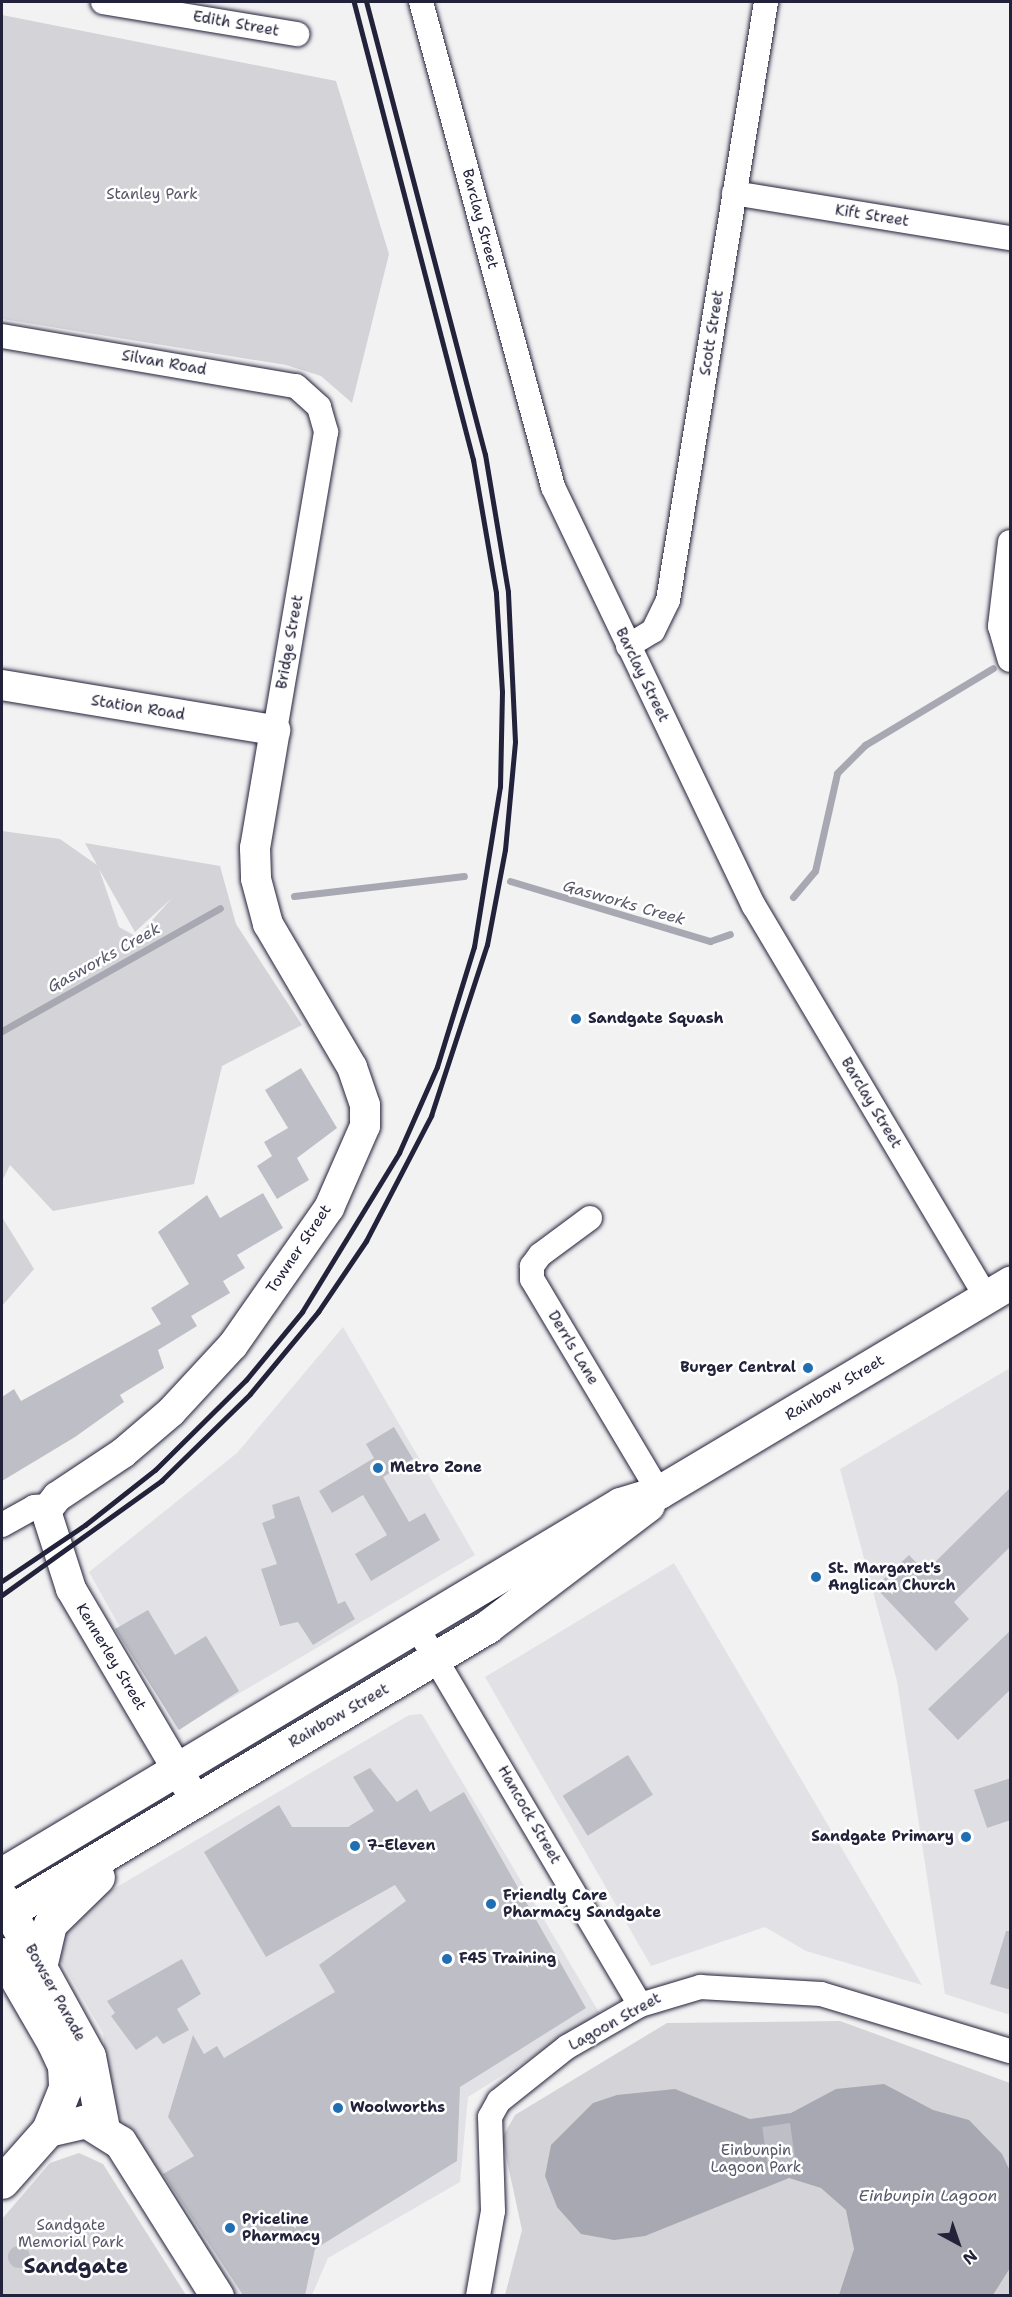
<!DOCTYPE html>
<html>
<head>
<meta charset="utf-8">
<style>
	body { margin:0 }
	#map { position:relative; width:1012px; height:2297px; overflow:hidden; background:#f2f2f3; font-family:"Shantell Sans",sans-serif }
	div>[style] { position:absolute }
	.built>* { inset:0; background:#e2e2e6 }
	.green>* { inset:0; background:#d3d3d8 }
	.water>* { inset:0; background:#a8a8b2 }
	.stream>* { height:7px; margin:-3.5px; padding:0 3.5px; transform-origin:3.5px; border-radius:3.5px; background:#a8a8b2 }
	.building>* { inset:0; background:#bebec6; transform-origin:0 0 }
	.round { border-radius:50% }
	.roads { filter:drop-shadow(0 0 2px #22223b) drop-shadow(0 0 2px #22223b) }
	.minor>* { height:24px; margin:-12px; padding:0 12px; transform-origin:12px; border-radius:12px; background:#fff }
	.tertiary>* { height:30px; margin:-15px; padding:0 15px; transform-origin:15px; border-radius:15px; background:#fff }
	.secondary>* { height:33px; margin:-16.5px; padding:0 16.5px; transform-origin:16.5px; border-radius:16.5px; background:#fff }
	.rail>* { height:4.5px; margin:-2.25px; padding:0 2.25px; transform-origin:2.25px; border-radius:2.25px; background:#22223b }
	.dots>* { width:16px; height:16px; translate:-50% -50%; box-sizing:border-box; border:3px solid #fff; border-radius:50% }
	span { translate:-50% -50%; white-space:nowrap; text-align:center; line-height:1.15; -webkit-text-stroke:5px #fff; paint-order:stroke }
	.street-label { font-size:15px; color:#22223b }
	.park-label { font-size:15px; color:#57576a }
	.poi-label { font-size:15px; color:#22223b; font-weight:700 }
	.left { translate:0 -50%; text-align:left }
	.right { translate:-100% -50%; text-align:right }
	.water-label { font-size:16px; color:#58586b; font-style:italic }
	.district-label { font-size:21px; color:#22223b; font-weight:700 }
	.frame { position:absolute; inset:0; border:3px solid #22223b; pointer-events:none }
	.north { position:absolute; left:928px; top:2213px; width:60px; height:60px; -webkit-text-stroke:4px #fff; paint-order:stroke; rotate:140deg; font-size:16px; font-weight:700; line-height:24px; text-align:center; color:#22223b }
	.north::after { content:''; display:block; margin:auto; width:21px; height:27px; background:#22223b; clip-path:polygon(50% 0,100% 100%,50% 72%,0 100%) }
</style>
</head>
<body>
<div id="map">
	<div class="built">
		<i style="clip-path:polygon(343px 1327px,475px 1555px,177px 1730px,89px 1572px,237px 1453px)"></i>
		<i style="clip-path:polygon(1010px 1368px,1010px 2015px,945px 1994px,897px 1681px,840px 1469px)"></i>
		<i style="clip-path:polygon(674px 1563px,922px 1985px,806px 1951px,765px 1927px,651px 1966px,485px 1677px)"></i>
		<i style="clip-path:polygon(422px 1714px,600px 2014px,468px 2097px,460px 2182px,328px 2258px,312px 2295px,230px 2295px,109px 2100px,103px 2033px,60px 1959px,66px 1917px,409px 1715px)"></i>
	</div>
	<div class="green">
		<i style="clip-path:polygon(2px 15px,336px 81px,389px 254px,352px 403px,321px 376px,286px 365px,2px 319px)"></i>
		<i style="clip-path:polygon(evenodd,2px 831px,60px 839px,97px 865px,85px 843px,220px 866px,236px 924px,302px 1025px,222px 1066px,194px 1184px,53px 1211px,10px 1165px,2px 1181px,2px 831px,99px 869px,135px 932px,172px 898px,137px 937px,119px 927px,99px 869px)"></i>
		<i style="clip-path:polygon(2px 1217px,34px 1269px,2px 1306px)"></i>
		<i style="clip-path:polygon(840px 2021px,1010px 2083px,1010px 2295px,505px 2295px,522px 2230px,502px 2138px,515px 2115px,667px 2023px)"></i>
		<i style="clip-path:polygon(79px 2153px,103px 2164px,186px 2295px,2px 2295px,2px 2219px,50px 2163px)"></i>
	</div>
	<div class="water">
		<i style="clip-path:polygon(884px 2084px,933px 2110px,969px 2120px,1002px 2154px,1010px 2171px,1010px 2268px,993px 2295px,839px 2295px,854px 2249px,846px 2210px,821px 2188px,789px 2178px,645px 2236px,614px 2240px,581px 2234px,557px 2207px,545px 2176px,551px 2145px,593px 2103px,617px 2095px,675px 2089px,750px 2119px,791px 2113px,836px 2089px)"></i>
	</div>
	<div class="stream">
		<i style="left:510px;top:881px;width:209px;rotate:16.7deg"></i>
		<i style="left:710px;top:941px;width:21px;rotate:-19deg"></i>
		<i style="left:294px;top:896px;width:171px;rotate:-6.7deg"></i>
		<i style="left:793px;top:897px;width:34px;rotate:-50deg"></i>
		<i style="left:815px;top:871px;width:100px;rotate:-77.3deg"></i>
		<i style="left:837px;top:773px;width:40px;rotate:-45deg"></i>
		<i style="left:865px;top:745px;width:149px;rotate:-31deg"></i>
		<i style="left:2px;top:1031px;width:250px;rotate:-29.4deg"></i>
	</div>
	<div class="building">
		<i style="clip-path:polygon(301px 1068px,337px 1128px,297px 1158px,309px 1180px,277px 1199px,257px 1166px,272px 1156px,264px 1142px,288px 1128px,265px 1090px)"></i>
		<i style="clip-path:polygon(263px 1193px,283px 1228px,237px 1255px,245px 1268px,223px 1281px,230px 1293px,191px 1316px,197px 1326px,158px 1350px,164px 1368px,120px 1395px,124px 1402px,75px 1437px,2px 1481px,2px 1397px,14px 1389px,21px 1401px,161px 1324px,151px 1308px,189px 1284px,158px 1232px,207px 1195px,220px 1218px)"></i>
		<i style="clip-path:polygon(394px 1427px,413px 1459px,383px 1477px,409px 1522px,425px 1513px,440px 1540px,371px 1581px,355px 1554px,387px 1535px,363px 1495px,332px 1513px,319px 1491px,374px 1458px,366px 1444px)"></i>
		<i style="clip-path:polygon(1011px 1487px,1011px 1546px,954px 1602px,969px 1619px,936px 1651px,875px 1587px,909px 1555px,925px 1572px)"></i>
		<i style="clip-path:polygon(299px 1496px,338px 1604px,345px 1601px,355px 1619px,313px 1645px,298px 1622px,280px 1626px,261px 1569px,277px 1564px,262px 1523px,275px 1518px,272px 1505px)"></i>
		<i style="clip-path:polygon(148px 1610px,175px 1655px,206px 1636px,239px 1691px,179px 1730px,115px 1629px)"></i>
		<i style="clip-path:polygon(1011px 1630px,1011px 1689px,958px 1740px,928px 1709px)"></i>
		<i style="left:628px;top:1755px;width:47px;height:77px;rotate:58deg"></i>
		<i style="clip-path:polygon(370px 1768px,397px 1802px,417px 1789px,430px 1812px,464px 1792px,586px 2008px,460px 2087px,457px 2161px,315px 2249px,305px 2295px,243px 2295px,163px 2174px,194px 2156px,168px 2117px,193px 2035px,204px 2054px,217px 2046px,224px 2058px,335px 1992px,319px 1965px,406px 1901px,395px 1885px,266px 1957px,204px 1852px,279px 1805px,292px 1827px,348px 1827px,374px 1811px,353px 1777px)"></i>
		<i style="clip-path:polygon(1011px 1778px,1011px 1820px,987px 1828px,974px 1790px)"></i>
		<i style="clip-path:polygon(1006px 1931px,1011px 1931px,1011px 1990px,990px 1984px)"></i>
		<i style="clip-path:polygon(182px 1959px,201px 1994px,177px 2009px,189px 2030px,163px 2044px,157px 2036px,136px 2050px,111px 2016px,115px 2013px,107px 2001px)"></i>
		<i style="left:790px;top:2123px;width:41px;height:28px;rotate:82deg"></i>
		<i class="round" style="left:8px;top:2246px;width:22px;height:22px"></i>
	</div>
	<div class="roads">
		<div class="minor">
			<i style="left:103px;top:2px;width:197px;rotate:9.4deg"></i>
			<i style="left:421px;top:2px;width:503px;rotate:74.77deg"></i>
			<i style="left:553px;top:487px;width:465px;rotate:64.4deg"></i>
			<i style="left:754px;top:906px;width:455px;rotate:59.3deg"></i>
			<i style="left:734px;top:193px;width:280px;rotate:9.3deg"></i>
			<i style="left:2px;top:336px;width:298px;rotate:9.7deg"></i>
			<i style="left:296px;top:386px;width:31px;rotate:42deg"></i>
			<i style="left:319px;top:407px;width:26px;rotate:74deg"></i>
			<i style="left:326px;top:432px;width:302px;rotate:99.7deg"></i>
			<i style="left:1010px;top:542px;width:85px;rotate:96.8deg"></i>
			<i style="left:1000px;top:626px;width:35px;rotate:74deg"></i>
			<i style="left:628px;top:646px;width:29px;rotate:-31deg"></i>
			<i style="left:653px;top:631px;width:34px;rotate:-64deg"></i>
			<i style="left:668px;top:600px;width:606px;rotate:-80.69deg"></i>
			<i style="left:590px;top:1218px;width:62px;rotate:143.5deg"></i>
			<i style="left:540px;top:1255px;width:14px;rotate:126deg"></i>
			<i style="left:532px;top:1266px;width:13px;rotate:90deg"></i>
			<i style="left:532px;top:1279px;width:248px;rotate:59.2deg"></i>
			<i style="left:2px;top:1525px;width:37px;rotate:-29deg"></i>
			<i style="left:34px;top:1507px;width:14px;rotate:-4deg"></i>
			<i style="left:416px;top:1626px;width:440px;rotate:59.4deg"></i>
			<i style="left:478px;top:2296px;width:86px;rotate:-80deg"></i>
			<i style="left:493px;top:2211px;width:94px;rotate:-91.8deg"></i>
			<i style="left:490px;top:2117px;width:18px;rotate:-61deg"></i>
			<i style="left:499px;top:2101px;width:87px;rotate:-38.5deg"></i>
			<i style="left:567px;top:2047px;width:84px;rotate:-29.9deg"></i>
			<i style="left:640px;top:2005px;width:63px;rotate:-16.7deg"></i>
			<i style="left:700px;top:1987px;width:121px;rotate:3.3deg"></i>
			<i style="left:821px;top:1994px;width:197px;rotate:16.8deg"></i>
		</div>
		<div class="tertiary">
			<i style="left:2px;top:685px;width:277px;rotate:9.4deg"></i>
			<i style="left:275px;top:730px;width:120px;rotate:99.6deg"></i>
			<i style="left:255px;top:848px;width:31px;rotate:88deg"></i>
			<i style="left:256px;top:879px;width:47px;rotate:75.1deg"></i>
			<i style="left:268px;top:924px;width:166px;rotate:59.6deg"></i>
			<i style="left:352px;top:1067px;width:40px;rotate:71.1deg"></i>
			<i style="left:365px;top:1105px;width:21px;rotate:90deg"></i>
			<i style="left:365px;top:1126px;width:90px;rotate:113.7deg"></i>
			<i style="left:329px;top:1208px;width:167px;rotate:125deg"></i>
			<i style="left:233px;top:1345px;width:91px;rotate:132.8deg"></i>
			<i style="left:171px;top:1412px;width:63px;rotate:139.5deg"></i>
			<i style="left:123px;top:1453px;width:79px;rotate:146.3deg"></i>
			<i style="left:57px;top:1497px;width:18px;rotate:128deg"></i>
			<i style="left:46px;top:1511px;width:82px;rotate:72.2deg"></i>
			<i style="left:71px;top:1589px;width:246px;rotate:59.5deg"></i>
		</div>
		<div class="secondary">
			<i style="left:2px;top:1874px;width:720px;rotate:-30.91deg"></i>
			<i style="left:620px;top:1504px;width:41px;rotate:-17.1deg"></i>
			<i style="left:659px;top:1492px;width:409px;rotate:-30.8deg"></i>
			<i style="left:2px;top:1898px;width:180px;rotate:61.2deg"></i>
			<i style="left:89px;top:2056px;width:74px;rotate:79.1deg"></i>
			<i style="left:2px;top:1916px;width:565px;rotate:-30.79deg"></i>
			<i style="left:487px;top:1627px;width:202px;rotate:-37.2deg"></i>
			<i style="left:2px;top:1954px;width:102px;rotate:59.9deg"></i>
			<i style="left:53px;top:2042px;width:26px;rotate:65deg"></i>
			<i style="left:64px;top:2066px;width:22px;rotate:87deg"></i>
			<i style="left:65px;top:2088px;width:45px;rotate:112deg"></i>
			<i style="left:48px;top:2130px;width:69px;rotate:131.5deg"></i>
			<i style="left:40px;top:1967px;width:44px;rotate:-76.9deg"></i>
			<i style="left:50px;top:1924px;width:67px;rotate:-44.4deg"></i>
			<i style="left:48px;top:2130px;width:39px;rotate:-13deg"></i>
			<i style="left:86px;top:2121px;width:40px;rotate:32deg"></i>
			<i style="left:120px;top:2142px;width:182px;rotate:57.8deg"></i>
		</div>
	</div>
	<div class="rail">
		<i style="left:2px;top:1581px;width:100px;rotate:-34deg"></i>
		<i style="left:85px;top:1525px;width:89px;rotate:-38.2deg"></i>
		<i style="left:155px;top:1470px;width:128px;rotate:-44.7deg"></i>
		<i style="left:246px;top:1380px;width:88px;rotate:-50.5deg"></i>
		<i style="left:302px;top:1312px;width:186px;rotate:-58.6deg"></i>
		<i style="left:399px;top:1153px;width:94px;rotate:-66.2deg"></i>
		<i style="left:437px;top:1067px;width:126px;rotate:-72.9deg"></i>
		<i style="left:474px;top:947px;width:162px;rotate:-80.8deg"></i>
		<i style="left:500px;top:787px;width:95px;rotate:-88.8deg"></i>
		<i style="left:502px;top:692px;width:99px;rotate:-93.5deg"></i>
		<i style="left:496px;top:593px;width:135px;rotate:-99.8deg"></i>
		<i style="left:473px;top:460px;width:473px;rotate:-104.6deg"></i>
		<i style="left:2px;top:1595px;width:196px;rotate:-35.6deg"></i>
		<i style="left:161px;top:1481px;width:124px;rotate:-44.3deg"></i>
		<i style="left:250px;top:1394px;width:107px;rotate:-50.3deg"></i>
		<i style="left:318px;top:1312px;width:86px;rotate:-55.9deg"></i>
		<i style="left:366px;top:1241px;width:141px;rotate:-62.5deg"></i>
		<i style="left:431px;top:1116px;width:180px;rotate:-71.9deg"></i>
		<i style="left:487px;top:945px;width:97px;rotate:-79.3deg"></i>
		<i style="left:505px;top:850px;width:108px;rotate:-84.7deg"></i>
		<i style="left:515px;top:742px;width:150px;rotate:-92.7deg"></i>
		<i style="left:508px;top:592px;width:139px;rotate:-99.5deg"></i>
		<i style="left:485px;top:455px;width:468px;rotate:-104.7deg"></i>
	</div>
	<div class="dots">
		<i style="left:576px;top:1019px;background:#1f6fb2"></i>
		<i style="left:808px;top:1368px;background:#1f6fb2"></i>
		<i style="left:378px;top:1468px;background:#1f6fb2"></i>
		<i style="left:816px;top:1577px;background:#1f6fb2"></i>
		<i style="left:966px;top:1837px;background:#1f6fb2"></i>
		<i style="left:355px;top:1846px;background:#1f6fb2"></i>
		<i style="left:491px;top:1904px;background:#1f6fb2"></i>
		<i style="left:447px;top:1959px;background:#1f6fb2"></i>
		<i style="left:338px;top:2108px;background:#1f6fb2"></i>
		<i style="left:230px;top:2228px;background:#1f6fb2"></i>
	</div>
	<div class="street-label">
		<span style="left:236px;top:24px;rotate:10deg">Edith Street</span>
		<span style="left:872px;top:216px;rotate:9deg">Kift Street</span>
		<span style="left:480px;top:219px;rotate:75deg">Barclay Street</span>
		<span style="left:712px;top:333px;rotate:-81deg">Scott Street</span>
		<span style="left:164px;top:363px;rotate:10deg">Silvan Road</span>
		<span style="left:290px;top:642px;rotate:-80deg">Bridge Street</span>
		<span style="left:642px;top:675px;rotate:64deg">Barclay Street</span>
		<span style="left:138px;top:708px;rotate:9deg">Station Road</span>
		<span style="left:871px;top:1103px;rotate:59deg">Barclay Street</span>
		<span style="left:299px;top:1249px;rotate:-56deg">Towner Street</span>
		<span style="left:573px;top:1348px;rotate:59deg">Derrls Lane</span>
		<span style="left:835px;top:1388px;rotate:-31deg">Rainbow Street</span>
		<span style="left:111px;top:1657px;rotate:59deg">Kennerley Street</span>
		<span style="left:339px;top:1716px;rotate:-30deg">Rainbow Street</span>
		<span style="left:529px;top:1815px;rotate:60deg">Hancock Street</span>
		<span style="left:55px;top:1993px;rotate:61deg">Bowser Parade</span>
		<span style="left:615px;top:2022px;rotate:-29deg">Lagoon Street</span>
	</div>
	<div class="park-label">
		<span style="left:152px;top:195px">Stanley Park</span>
		<span style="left:756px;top:2159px">Einbunpin<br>Lagoon Park</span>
		<span style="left:71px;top:2234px">Sandgate<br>Memorial Park</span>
	</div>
	<div class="poi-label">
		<span class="left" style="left:588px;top:1019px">Sandgate Squash</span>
		<span class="right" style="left:796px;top:1368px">Burger Central</span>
		<span class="left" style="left:390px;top:1468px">Metro Zone</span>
		<span class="left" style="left:828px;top:1577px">St. Margaret's<br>Anglican Church</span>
		<span class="right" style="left:954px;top:1837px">Sandgate Primary</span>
		<span class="left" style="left:367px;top:1846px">7-Eleven</span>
		<span class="left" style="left:503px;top:1904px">Friendly Care<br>Pharmacy Sandgate</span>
		<span class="left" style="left:459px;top:1959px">F45 Training</span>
		<span class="left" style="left:350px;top:2108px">Woolworths</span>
		<span class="left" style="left:242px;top:2228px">Priceline<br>Pharmacy</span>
	</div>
	<div class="water-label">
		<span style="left:624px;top:903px;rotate:16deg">Gasworks Creek</span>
		<span style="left:104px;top:958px;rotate:-29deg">Gasworks Creek</span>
		<span style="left:928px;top:2196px">Einbunpin Lagoon</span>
	</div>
	<div class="district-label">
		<span style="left:76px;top:2266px">Sandgate</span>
	</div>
	<div class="frame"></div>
	<div class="north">N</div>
</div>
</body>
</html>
